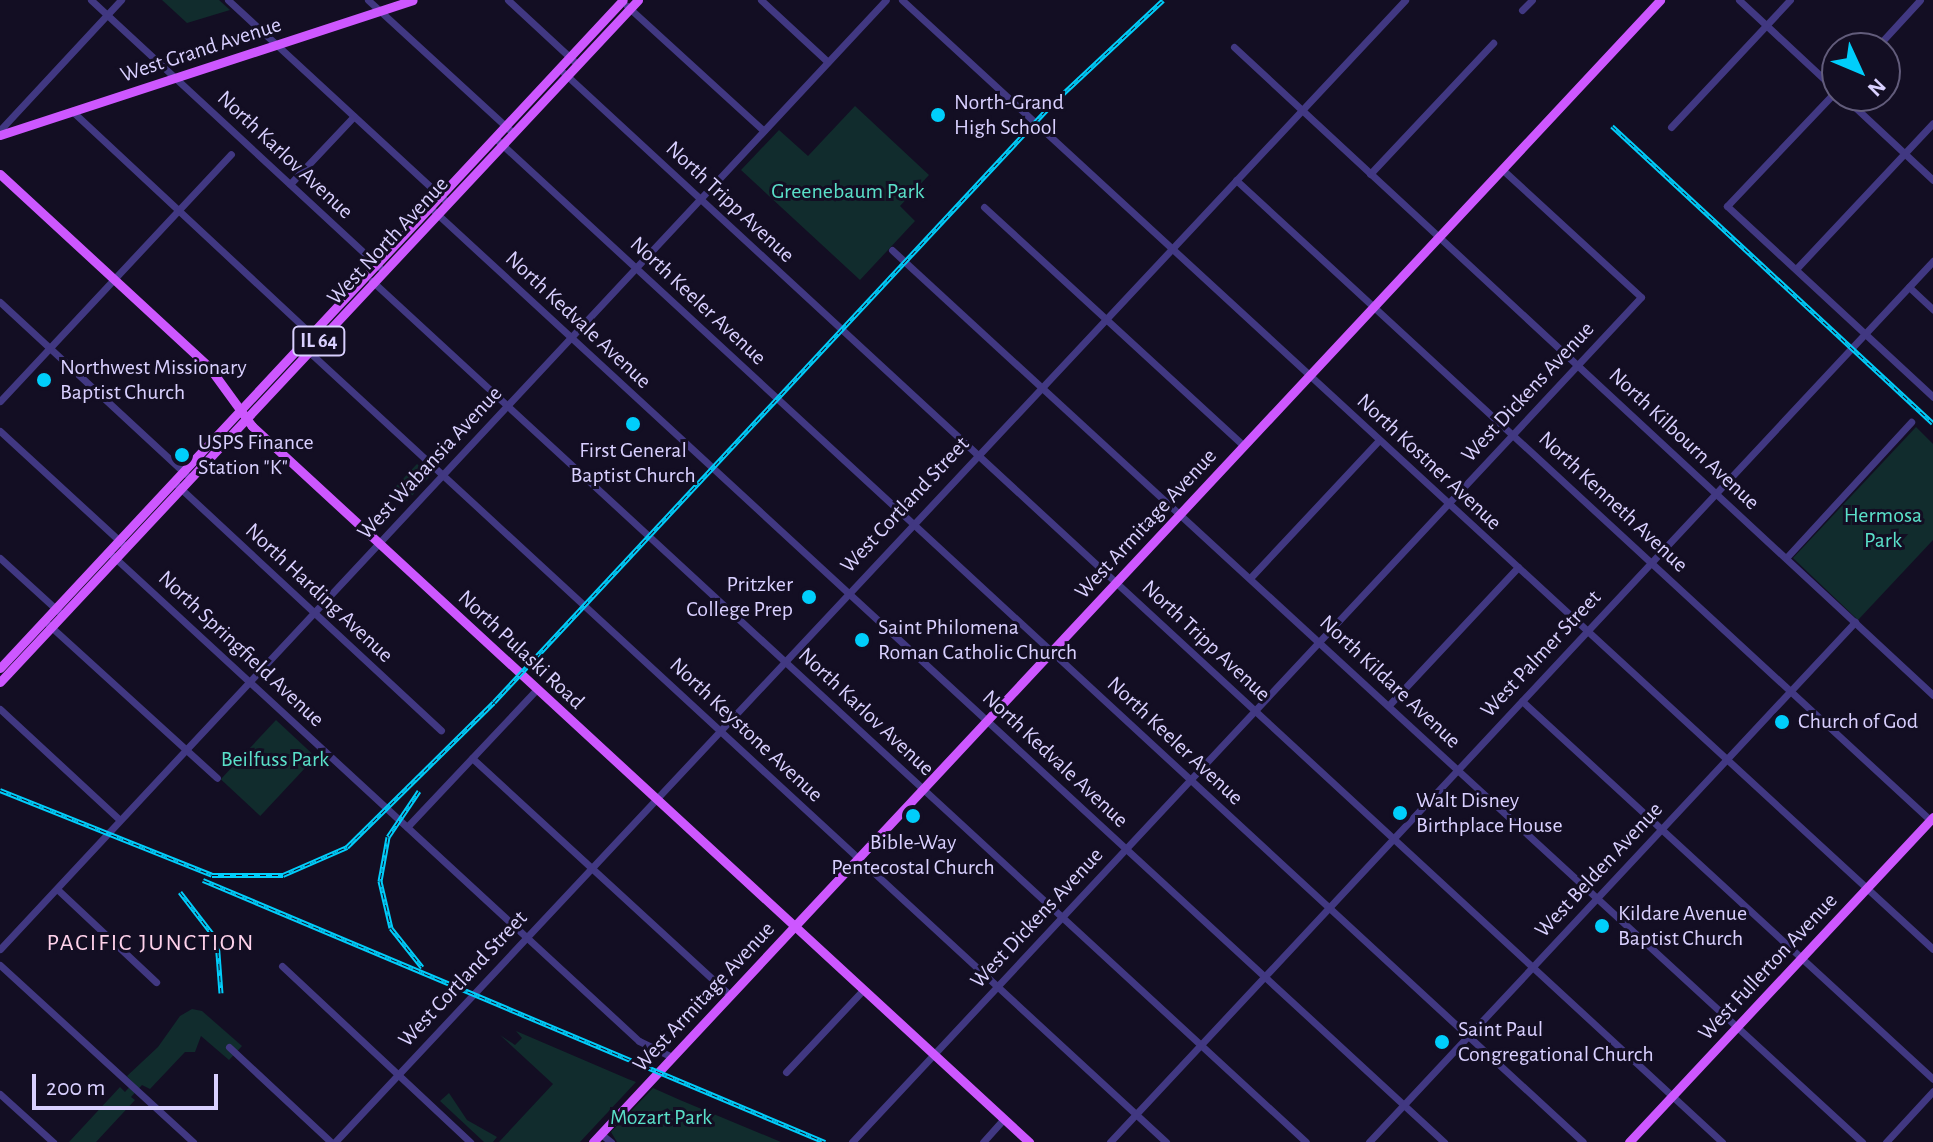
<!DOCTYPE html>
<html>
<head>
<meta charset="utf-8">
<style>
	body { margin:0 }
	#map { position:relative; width:1933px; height:1142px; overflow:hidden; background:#130e23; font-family:"Alegreya Sans",sans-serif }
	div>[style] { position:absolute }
	.green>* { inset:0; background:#112c2d; transform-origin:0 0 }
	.minor>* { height:7px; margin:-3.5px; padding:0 3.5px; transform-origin:3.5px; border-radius:3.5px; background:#413882 }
	.major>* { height:9px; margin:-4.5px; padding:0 4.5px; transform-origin:4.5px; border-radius:4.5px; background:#cd57ff }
	.rail>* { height:5px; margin-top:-2.5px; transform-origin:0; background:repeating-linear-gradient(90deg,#130e23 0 6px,#00cefb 0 12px); box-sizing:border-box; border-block:2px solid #00cefb }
	.dots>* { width:22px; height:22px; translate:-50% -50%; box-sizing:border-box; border:4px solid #130e23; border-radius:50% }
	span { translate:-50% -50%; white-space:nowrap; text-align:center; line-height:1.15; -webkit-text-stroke:6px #130e23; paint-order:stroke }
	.shield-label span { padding:2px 6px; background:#130e23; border:2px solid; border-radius:6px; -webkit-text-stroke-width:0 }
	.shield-label { font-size:20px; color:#d9d0ff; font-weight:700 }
	.street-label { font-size:22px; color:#d9d0ff }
	.poi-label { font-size:22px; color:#d9d0ff }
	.left { translate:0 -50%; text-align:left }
	.right { translate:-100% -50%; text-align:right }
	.park-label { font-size:22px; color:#5ae0c9 }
	.neighbourhood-label { font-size:24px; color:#ffd2eb; letter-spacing:2px }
	.north { position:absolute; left:1821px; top:32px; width:80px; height:80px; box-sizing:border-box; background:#130e23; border:2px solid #625c7b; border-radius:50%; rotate:134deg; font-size:22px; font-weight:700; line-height:32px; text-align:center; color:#d9d0ff }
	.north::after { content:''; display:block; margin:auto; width:28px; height:36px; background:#00cefb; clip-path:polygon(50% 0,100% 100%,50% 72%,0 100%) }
	.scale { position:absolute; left:32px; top:1074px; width:186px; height:36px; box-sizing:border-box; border:4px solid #d9d0ff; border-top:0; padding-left:10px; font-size:24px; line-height:28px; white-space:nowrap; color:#d9d0ff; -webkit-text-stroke:6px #130e23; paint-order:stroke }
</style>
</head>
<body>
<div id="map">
	<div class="green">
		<i style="clip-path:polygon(162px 0,219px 0,230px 10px,187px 23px)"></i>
		<i style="clip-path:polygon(855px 106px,929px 175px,900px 206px,915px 221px,860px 280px,741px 170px,779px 130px,808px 156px)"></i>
		<i style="clip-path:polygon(1916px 427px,1933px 444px,1933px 540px,1858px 620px,1793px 558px)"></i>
		<i style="left:417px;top:464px;width:18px;height:35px;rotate:43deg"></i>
		<i style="left:276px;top:720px;width:54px;height:81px;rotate:43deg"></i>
		<i style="clip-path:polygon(192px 1009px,202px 1011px,242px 1046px,229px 1060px,201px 1036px,195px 1052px,185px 1052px,150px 1089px,142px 1085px,131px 1097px,135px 1100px,96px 1142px,69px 1142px,120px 1087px,125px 1092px,133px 1083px,127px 1076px,158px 1047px,180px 1016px)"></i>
		<i style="clip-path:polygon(516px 1031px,628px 1079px,636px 1082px,580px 1142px,499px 1142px,553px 1084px,500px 1035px,515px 1045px,522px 1038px)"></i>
		<i style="clip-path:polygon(653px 1088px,680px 1100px,781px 1142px,617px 1142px,611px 1132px)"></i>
		<i style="clip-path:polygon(449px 1093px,467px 1120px,497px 1137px,493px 1142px,484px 1142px,440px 1101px)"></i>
	</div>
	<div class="minor">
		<i style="left:91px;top:0;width:393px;rotate:42.8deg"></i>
		<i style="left:228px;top:0;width:294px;rotate:42.7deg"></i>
		<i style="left:368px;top:0;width:197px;rotate:42.5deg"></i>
		<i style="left:508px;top:0;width:94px;rotate:42.8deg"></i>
		<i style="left:761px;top:0;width:91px;rotate:42.8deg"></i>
		<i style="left:902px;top:0;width:1401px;rotate:42.63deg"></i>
		<i style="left:1739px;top:0;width:134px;rotate:42.9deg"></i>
		<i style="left:627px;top:6px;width:185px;rotate:42.4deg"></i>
		<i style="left:1522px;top:10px;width:14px;rotate:-45deg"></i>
		<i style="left:1234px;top:47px;width:953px;rotate:42.83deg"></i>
		<i style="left:1876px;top:48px;width:65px;rotate:-47.5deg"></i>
		<i style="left:564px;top:73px;width:1576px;rotate:42.71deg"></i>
		<i style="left:1837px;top:90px;width:160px;rotate:133.5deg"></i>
		<i style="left:1727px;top:206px;width:281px;rotate:42.8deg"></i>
		<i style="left:1843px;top:96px;width:123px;rotate:43deg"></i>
		<i style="left:72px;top:111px;width:338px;rotate:43deg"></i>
		<i style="left:1671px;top:127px;width:174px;rotate:-46.9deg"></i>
		<i style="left:0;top:130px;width:178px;rotate:-47.1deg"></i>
		<i style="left:495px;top:138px;width:1480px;rotate:42.7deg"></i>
		<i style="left:1370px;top:174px;width:180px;rotate:-46.8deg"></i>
		<i style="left:1236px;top:180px;width:944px;rotate:42.68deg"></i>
		<i style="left:290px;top:184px;width:93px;rotate:-46.7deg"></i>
		<i style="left:984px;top:207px;width:353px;rotate:42.6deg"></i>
		<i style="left:434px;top:211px;width:1374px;rotate:42.67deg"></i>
		<i style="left:892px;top:250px;width:1318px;rotate:42.6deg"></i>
		<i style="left:1796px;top:269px;width:200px;rotate:-46.8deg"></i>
		<i style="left:372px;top:281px;width:1270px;rotate:42.67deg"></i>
		<i style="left:1909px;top:287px;width:33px;rotate:43deg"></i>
		<i style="left:0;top:302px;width:253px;rotate:42.8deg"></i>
		<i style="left:306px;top:349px;width:1170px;rotate:42.68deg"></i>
		<i style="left:0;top:401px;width:338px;rotate:-46.9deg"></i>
		<i style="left:0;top:431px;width:166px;rotate:42.6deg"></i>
		<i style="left:178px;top:486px;width:359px;rotate:42.9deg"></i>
		<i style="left:113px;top:556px;width:715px;rotate:42.68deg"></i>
		<i style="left:639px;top:1041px;width:37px;rotate:26deg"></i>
		<i style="left:0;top:558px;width:79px;rotate:42.4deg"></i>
		<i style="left:1786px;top:558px;width:185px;rotate:-47.4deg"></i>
		<i style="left:1251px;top:577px;width:187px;rotate:-46.9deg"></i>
		<i style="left:49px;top:625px;width:227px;rotate:42.3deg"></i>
		<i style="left:1522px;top:701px;width:558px;rotate:42.6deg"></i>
		<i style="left:1389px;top:705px;width:189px;rotate:-46.9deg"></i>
		<i style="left:0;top:709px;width:163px;rotate:42.8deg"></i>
		<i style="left:472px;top:758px;width:350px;rotate:42.6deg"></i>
		<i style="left:407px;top:827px;width:190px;rotate:-46.7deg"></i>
		<i style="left:57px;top:889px;width:136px;rotate:43.2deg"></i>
		<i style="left:0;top:949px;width:1298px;rotate:-46.97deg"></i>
		<i style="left:0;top:965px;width:262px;rotate:42.5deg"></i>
		<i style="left:282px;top:966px;width:258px;rotate:43.1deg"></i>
		<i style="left:229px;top:1047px;width:139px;rotate:43deg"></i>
		<i style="left:786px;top:1072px;width:112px;rotate:-46.8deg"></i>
		<i style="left:0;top:1094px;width:72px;rotate:42.2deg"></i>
		<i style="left:601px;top:1134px;width:13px;rotate:39deg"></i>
		<i style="left:335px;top:1142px;width:1565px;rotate:-46.86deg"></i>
		<i style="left:852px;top:1142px;width:1156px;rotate:-46.96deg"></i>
		<i style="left:1641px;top:297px;width:189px;rotate:-137.4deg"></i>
		<i style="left:983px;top:1142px;width:31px;rotate:-48deg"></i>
		<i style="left:1110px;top:1142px;width:1206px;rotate:-46.95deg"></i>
		<i style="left:1369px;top:1142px;width:712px;rotate:-46.94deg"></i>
		<i style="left:1886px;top:1142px;width:69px;rotate:-47.3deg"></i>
	</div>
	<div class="major">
		<i style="left:0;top:135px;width:434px;rotate:-18.1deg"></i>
		<i style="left:0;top:174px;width:284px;rotate:42.7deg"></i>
		<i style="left:209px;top:367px;width:73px;rotate:53.9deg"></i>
		<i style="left:252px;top:426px;width:1057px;rotate:42.66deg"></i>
		<i style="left:0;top:668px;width:913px;rotate:-47deg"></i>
		<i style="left:0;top:682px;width:934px;rotate:-46.91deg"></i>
		<i style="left:593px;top:1142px;width:1563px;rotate:-46.94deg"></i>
		<i style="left:1629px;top:1142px;width:445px;rotate:-46.9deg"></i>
	</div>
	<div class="rail">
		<i style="left:1612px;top:126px;width:437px;rotate:42.8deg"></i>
		<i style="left:0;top:790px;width:228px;rotate:21.8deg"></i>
		<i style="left:212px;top:875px;width:71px"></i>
		<i style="left:283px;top:875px;width:70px;rotate:-23.6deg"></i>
		<i style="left:347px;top:847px;width:206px;rotate:-44.6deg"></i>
		<i style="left:494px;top:702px;width:818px;rotate:-46.98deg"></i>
		<i style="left:1052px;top:104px;width:152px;rotate:-43.1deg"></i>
		<i style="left:419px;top:791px;width:55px;rotate:124deg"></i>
		<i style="left:388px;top:837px;width:45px;rotate:100.3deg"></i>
		<i style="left:380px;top:881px;width:48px;rotate:76.8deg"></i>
		<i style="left:391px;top:928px;width:50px;rotate:51.5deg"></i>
		<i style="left:203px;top:880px;width:675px;rotate:22.84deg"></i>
		<i style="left:180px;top:892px;width:61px;rotate:52.4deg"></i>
		<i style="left:217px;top:940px;width:53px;rotate:85.7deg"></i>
	</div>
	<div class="dots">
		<i style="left:938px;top:115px;background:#00cefb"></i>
		<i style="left:44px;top:380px;background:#00cefb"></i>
		<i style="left:633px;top:424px;background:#00cefb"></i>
		<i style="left:182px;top:455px;background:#00cefb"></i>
		<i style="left:809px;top:597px;background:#00cefb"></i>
		<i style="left:862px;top:640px;background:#00cefb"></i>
		<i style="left:1782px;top:722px;background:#00cefb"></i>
		<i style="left:1400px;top:813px;background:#00cefb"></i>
		<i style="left:913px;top:816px;background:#00cefb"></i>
		<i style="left:1602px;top:926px;background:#00cefb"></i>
		<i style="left:1442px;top:1042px;background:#00cefb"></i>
	</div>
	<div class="shield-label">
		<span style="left:319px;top:341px">IL 64</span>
	</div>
	<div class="street-label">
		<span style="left:201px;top:50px;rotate:-18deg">West Grand Avenue</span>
		<span style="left:285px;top:155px;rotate:43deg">North Karlov Avenue</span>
		<span style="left:730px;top:202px;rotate:43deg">North Tripp Avenue</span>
		<span style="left:388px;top:241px;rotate:-47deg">West North Avenue</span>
		<span style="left:698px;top:301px;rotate:43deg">North Keeler Avenue</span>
		<span style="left:578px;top:320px;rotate:43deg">North Kedvale Avenue</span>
		<span style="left:1528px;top:392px;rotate:-47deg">West Dickens Avenue</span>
		<span style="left:1684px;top:439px;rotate:43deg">North Kilbourn Avenue</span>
		<span style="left:1429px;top:462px;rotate:43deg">North Kostner Avenue</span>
		<span style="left:430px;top:463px;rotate:-47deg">West Wabansia Avenue</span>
		<span style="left:1613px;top:502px;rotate:43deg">North Kenneth Avenue</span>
		<span style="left:905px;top:505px;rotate:-47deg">West Cortland Street</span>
		<span style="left:1146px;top:524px;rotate:-47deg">West Armitage Avenue</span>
		<span style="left:319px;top:593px;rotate:43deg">North Harding Avenue</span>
		<span style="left:1206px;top:641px;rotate:43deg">North Tripp Avenue</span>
		<span style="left:241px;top:649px;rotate:43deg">North Springfield Avenue</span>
		<span style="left:521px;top:650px;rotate:43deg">North Pulaski Road</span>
		<span style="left:1541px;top:654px;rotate:-47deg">West Palmer Street</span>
		<span style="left:1390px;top:682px;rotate:43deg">North Kildare Avenue</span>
		<span style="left:866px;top:712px;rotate:43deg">North Karlov Avenue</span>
		<span style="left:746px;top:730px;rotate:43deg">North Keystone Avenue</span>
		<span style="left:1175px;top:741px;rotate:43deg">North Keeler Avenue</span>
		<span style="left:1055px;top:759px;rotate:43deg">North Kedvale Avenue</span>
		<span style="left:1599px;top:870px;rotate:-47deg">West Belden Avenue</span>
		<span style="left:1037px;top:918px;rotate:-47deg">West Dickens Avenue</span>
		<span style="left:1768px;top:967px;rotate:-47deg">West Fullerton Avenue</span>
		<span style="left:463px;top:979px;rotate:-47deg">West Cortland Street</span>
		<span style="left:704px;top:997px;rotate:-47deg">West Armitage Avenue</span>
	</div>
	<div class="poi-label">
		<span class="left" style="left:954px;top:115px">North-Grand<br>High School</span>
		<span class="left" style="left:60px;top:380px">Northwest Missionary<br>Baptist Church</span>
		<span class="left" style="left:198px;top:455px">USPS Finance<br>Station "K"</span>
		<span style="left:633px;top:463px">First General<br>Baptist Church</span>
		<span class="right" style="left:793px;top:597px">Pritzker<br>College Prep</span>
		<span class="left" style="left:878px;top:640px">Saint Philomena<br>Roman Catholic Church</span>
		<span class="left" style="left:1798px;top:722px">Church of God</span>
		<span class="left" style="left:1416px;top:813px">Walt Disney<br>Birthplace House</span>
		<span style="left:913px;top:855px">Bible-Way<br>Pentecostal Church</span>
		<span class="left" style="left:1618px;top:926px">Kildare Avenue<br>Baptist Church</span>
		<span class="left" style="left:1458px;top:1042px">Saint Paul<br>Congregational Church</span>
	</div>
	<div class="park-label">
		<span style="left:848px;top:192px">Greenebaum Park</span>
		<span style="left:1883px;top:528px">Hermosa<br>Park</span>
		<span style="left:275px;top:760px">Beilfuss Park</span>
		<span style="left:661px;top:1118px">Mozart Park</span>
	</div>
	<div class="neighbourhood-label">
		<span style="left:151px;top:944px">PACIFIC JUNCTION</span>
	</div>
	<div class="north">N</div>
	<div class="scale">200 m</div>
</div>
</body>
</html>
